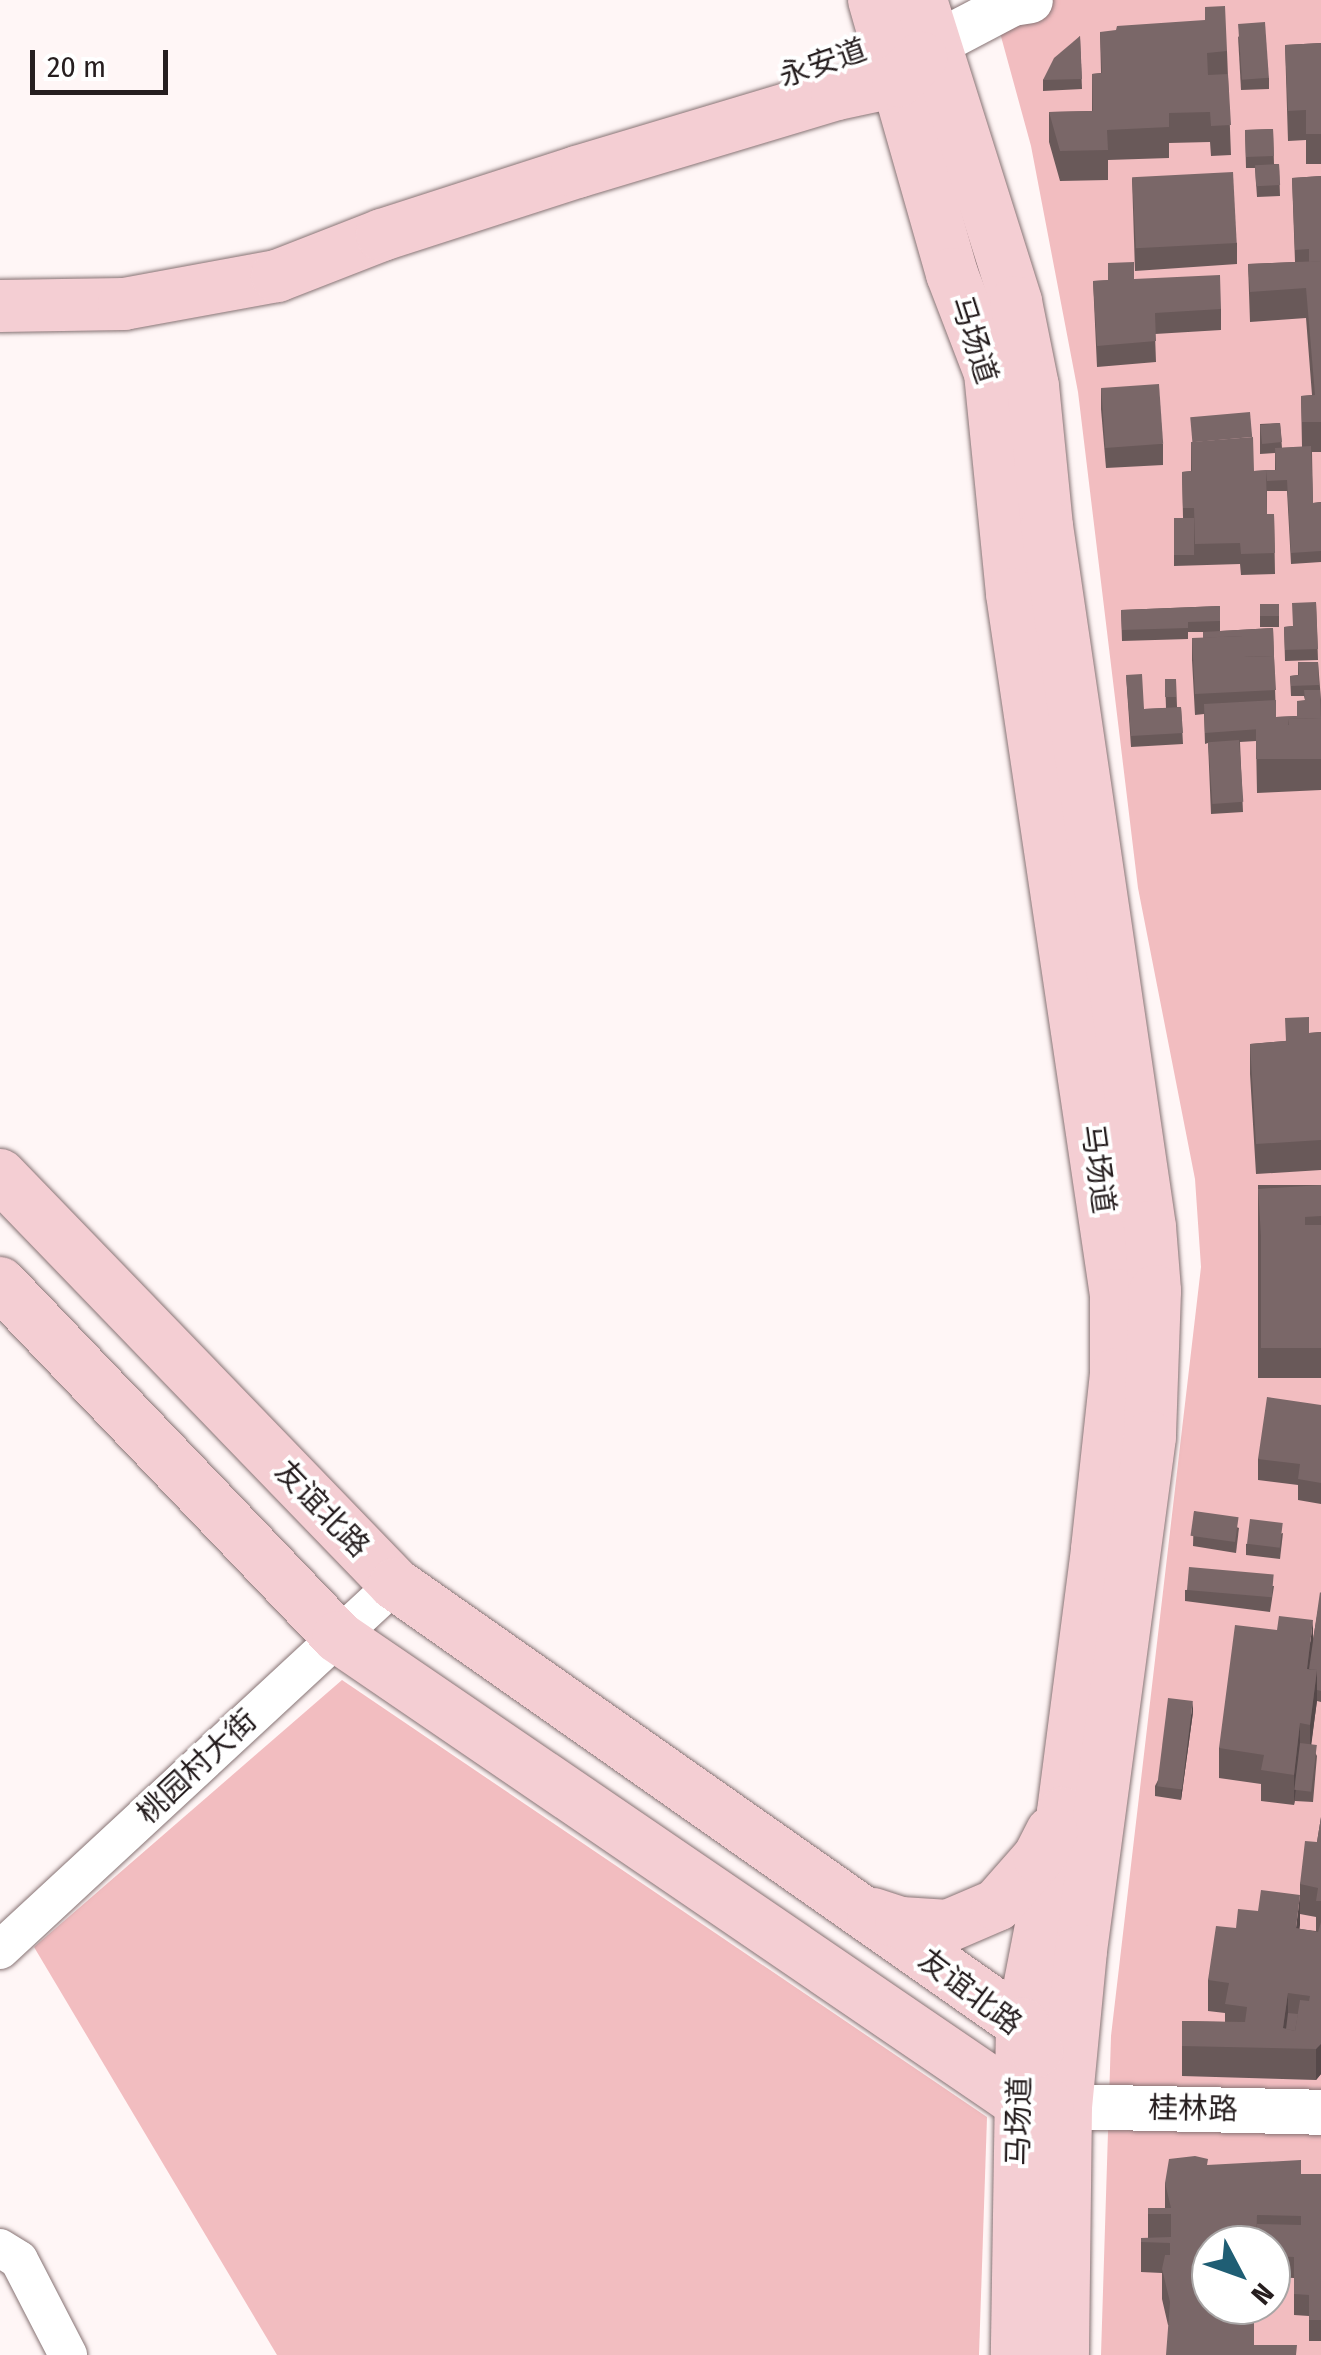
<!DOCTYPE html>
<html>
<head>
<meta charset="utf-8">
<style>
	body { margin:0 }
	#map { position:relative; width:1321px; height:2355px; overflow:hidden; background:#fff6f6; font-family:"Fira Sans Condensed","Noto Sans SC",sans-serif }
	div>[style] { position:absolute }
	.green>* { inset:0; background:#f2bdc0 }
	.roads { filter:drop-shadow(0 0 2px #877374) drop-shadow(0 0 2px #877374) }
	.minor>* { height:38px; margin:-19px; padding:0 19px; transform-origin:19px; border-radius:19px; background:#fff }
	.tertiary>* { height:45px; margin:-22.5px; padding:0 22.5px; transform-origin:22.5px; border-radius:22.5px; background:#fff }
	.secondary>* { height:52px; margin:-26px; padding:0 26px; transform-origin:26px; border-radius:26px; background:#f4ced3 }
	.wall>* { inset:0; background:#695959; transform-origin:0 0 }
	.shaded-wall>* { inset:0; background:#554849 }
	.building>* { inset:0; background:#7a6768; transform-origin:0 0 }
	span { translate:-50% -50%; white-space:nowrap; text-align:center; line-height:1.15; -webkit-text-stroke:8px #fff; paint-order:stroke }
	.street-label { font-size:30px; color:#261e1f }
	.north { position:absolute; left:1191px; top:2225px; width:100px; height:100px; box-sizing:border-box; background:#fff; border:2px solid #a8a5a5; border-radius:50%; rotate:131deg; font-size:28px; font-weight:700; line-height:40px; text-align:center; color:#261e1f }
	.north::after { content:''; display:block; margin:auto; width:35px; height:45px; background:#1f5e74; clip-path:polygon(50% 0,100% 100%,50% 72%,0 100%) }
	.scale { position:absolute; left:30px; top:50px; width:138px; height:45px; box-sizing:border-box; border:5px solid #261e1f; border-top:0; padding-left:12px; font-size:30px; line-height:35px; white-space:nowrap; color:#261e1f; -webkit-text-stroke:8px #fff; paint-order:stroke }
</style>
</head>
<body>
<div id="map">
	<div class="green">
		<i style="clip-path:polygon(evenodd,991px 0,1321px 0,1321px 2355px,1101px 2355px,1111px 2036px,1201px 1267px,1195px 1179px,1138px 888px,1078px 392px,1031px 146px,991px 0,1211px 2245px,1271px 2245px,1271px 2305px,1211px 2305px,1211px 2245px)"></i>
		<i style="clip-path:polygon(342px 1680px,987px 2117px,979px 2355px,277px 2355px,34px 1947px)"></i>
	</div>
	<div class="roads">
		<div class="minor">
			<i style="left:0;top:1950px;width:538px;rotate:-42.82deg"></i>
			<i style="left:0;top:2248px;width:22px;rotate:32deg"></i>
			<i style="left:19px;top:2260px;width:107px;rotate:62.7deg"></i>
		</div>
		<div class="tertiary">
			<i style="left:934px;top:44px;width:88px;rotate:-27.7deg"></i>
			<i style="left:1012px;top:3px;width:18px;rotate:-9deg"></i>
			<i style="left:1066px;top:2106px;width:255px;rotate:1.3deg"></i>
		</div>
		<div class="secondary">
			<i style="left:874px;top:0;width:285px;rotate:74.1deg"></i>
			<i style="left:952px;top:274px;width:106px;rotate:69deg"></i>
			<i style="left:990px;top:373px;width:222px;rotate:84.3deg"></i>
			<i style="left:1012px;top:594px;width:709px;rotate:81.56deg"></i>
			<i style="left:1116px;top:1295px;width:79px;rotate:90deg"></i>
			<i style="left:1116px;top:1374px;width:177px;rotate:96.2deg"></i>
			<i style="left:1097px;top:1550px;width:265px;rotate:97.4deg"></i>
			<i style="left:1063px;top:1813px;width:215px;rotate:101deg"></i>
			<i style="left:1022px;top:2024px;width:331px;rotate:90.9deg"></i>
			<i style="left:921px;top:0;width:317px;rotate:72.5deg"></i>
			<i style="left:1016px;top:302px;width:86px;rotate:78.6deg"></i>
			<i style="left:1033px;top:386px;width:141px;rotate:84.3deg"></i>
			<i style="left:1047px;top:526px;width:709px;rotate:81.64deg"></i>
			<i style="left:1150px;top:1227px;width:64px;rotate:85.5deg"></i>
			<i style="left:1155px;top:1291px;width:146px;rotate:92deg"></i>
			<i style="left:1150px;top:1437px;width:519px;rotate:97.65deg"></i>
			<i style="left:1081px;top:1951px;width:156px;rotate:95.5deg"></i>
			<i style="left:1066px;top:2106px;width:249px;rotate:90.7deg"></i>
			<i style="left:0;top:306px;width:124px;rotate:-0.9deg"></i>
			<i style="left:124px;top:304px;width:156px;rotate:-10.4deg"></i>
			<i style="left:277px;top:276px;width:113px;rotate:-21.3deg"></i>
			<i style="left:382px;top:235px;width:205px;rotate:-17.9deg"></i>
			<i style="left:577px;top:172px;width:271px;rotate:-16.7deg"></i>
			<i style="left:837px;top:94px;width:62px;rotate:-12deg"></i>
			<i style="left:898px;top:81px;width:33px;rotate:-45deg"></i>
			<i style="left:0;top:1175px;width:569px;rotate:46deg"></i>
			<i style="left:395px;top:1584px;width:766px;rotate:35.06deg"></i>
			<i style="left:1022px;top:2024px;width:31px;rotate:61deg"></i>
			<i style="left:0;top:1283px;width:489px;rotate:46.3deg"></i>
			<i style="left:338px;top:1637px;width:823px;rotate:34.31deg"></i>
			<i style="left:1018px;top:2101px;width:30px;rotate:6deg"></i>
			<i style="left:873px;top:1914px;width:29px;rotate:18deg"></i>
			<i style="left:901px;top:1923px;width:47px;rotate:3.7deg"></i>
			<i style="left:948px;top:1926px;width:53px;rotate:-23.2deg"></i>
			<i style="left:997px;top:1905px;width:64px;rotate:-48.8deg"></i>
			<i style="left:1039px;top:1857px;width:28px;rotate:-63deg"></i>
		</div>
	</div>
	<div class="wall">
		<i style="clip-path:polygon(1100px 32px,1227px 51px,1231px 155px,1211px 156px,1210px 142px,1169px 143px,1169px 158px,1108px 160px,1108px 180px,1060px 181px,1049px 142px,1049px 112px,1092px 111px,1092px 74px,1101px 73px)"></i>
		<i style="clip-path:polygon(1080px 36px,1082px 89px,1043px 91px,1043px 80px)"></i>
		<i style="clip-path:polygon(1238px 36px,1269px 78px,1269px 89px,1241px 90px)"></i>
		<i style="clip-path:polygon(1321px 43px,1321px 164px,1306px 164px,1306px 140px,1288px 141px,1285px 45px)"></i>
		<i style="clip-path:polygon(1273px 129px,1274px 164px,1279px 164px,1280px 196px,1257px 197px,1255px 168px,1246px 168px,1245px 130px)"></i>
		<i style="clip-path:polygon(1321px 176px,1321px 452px,1312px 452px,1313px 503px,1321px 502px,1321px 562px,1291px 564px,1287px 491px,1267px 491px,1267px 514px,1274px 514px,1275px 574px,1241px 575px,1240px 564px,1174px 566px,1174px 518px,1183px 518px,1182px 472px,1191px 471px,1191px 442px,1254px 471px,1275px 470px,1275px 453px,1260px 454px,1260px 424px,1280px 423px,1282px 448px,1302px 447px,1301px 396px,1312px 395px,1306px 318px,1250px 322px,1248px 264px,1295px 262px,1292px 178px)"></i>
		<i style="clip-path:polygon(1132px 178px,1237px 243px,1237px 264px,1135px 271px)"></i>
		<i style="clip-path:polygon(1134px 279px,1221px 309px,1221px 330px,1155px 334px,1156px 362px,1097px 367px,1093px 281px)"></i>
		<i style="clip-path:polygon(1101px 388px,1163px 444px,1163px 465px,1106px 468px,1101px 409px)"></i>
		<i style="clip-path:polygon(1316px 602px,1318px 660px,1285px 661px,1284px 627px,1293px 626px)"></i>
		<i style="left:1260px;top:604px;width:19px;height:23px"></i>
		<i style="clip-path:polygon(1220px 606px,1220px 631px,1273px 628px,1276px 717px,1297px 716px,1305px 700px,1304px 696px,1291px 696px,1290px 676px,1298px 675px,1298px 662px,1318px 662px,1321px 700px,1321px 790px,1257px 793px,1256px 741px,1240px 742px,1243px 812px,1211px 814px,1208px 743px,1205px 744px,1204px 714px,1195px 715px,1192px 660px,1192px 638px,1203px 638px,1203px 632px,1188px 632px,1188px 639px,1122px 641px,1121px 610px)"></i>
		<i style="clip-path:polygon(1126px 675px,1144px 709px,1166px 708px,1165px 679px,1176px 679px,1177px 707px,1181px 707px,1183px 744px,1131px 747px)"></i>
		<i style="clip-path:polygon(1321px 1032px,1321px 1170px,1256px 1174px,1250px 1074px,1250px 1044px,1285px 1041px,1309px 1033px)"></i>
		<i style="left:1321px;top:1185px;width:193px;height:63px;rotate:90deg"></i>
		<i style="clip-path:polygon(1321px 1405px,1321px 1504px,1298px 1500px,1298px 1485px,1258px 1480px,1258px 1459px)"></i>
		<i style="clip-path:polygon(1194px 1511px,1239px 1528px,1236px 1553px,1193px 1546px)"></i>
		<i style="clip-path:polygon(1283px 1533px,1280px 1559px,1246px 1555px,1246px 1544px)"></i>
		<i style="clip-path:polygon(1274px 1586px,1270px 1612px,1185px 1601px,1185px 1590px)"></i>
		<i style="clip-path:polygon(1321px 1593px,1321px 1702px,1317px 1701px,1311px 1744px,1317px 1756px,1313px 1802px,1295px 1801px,1295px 1800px,1294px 1805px,1261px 1801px,1261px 1784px,1219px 1778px,1219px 1748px,1313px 1639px)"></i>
		<i style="clip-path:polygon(1193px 1712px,1181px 1800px,1155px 1796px,1155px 1786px)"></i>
		<i style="clip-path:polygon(1321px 1817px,1321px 2074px,1316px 2080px,1182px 2076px,1182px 2021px,1225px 2022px,1225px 2013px,1208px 2011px,1208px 1980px,1236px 1928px,1300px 1929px,1316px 1931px,1316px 1917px,1300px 1914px,1300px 1884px,1317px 1842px)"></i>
		<i style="clip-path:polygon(1208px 2165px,1301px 2174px,1321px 2174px,1321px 2341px,1309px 2341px,1309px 2316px,1294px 2315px,1294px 2278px,1271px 2277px,1271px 2245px,1211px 2245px,1254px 2345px,1297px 2355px,1168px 2325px,1162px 2299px,1162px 2273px,1141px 2272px,1141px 2238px,1148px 2238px,1148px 2208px,1165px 2208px,1165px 2183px)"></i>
	</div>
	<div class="shaded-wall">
		<i style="clip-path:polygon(1313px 1620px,1313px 1650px,1308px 1688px,1307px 1669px)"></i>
		<i style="clip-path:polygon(1317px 1670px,1317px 1700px,1310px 1755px,1310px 1725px)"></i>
		<i style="clip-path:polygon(1193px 1701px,1193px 1712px,1181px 1800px,1181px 1789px)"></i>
		<i style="clip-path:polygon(1300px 1723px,1300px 1753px,1294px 1805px,1294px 1775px)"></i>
		<i style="clip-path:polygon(1300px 1895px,1300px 1925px,1296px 1958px,1296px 1928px)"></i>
		<i style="clip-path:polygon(1288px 1993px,1288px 2023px,1285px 2048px,1283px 2028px)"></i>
		<i style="clip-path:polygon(1321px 2041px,1321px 2074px,1316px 2080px,1316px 2049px)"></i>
	</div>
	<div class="building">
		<i style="clip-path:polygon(1225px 6px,1227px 51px,1207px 53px,1208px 75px,1228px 74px,1231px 125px,1211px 126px,1210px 112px,1169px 113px,1169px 127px,1107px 130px,1108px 150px,1060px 151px,1049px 112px,1093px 111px,1092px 74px,1102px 73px,1100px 32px,1116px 30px,1117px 26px,1205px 20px,1205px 7px)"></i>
		<i style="left:1265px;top:22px;width:56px;height:27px;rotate:86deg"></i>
		<i style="clip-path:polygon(1080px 36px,1082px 79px,1043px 80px,1054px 58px)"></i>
		<i style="clip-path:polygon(1321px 43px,1321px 134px,1306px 134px,1306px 110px,1288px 111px,1285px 45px)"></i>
		<i style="left:1273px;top:129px;width:27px;height:28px;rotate:88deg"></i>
		<i style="left:1279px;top:164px;width:21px;height:24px;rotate:87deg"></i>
		<i style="left:1233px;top:172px;width:71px;height:101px;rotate:87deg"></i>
		<i style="clip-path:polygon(1321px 176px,1321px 261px,1309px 262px,1309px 249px,1295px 250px,1292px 178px)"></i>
		<i style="clip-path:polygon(1321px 261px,1321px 422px,1302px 422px,1301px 396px,1315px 395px,1306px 288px,1250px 292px,1248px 264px)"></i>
		<i style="clip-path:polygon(1134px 262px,1134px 279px,1220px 275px,1221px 309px,1155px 313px,1156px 341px,1097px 346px,1093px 281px,1108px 280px,1108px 263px)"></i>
		<i style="left:1159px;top:384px;width:60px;height:58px;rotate:86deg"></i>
		<i style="left:1250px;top:412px;width:25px;height:60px;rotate:85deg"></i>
		<i style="left:1280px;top:423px;width:19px;height:20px;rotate:84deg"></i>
		<i style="clip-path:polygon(1253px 437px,1254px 471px,1266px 471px,1267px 514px,1274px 514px,1275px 553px,1241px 554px,1240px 543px,1195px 544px,1194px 508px,1183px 508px,1182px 472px,1192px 471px,1191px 442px)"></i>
		<i style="clip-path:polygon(1311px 446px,1313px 503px,1321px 502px,1321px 551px,1291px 553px,1287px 480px,1267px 481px,1266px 471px,1254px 470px,1276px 470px,1275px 448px)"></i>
		<i style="left:1174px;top:518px;width:20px;height:37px"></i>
		<i style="clip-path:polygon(1316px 602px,1318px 649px,1285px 650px,1284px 627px,1293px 626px,1292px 603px)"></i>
		<i style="left:1260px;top:604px;width:19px;height:12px"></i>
		<i style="clip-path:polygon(1220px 606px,1220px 621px,1188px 622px,1188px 628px,1122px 630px,1121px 610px)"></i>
		<i style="clip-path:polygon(1273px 628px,1274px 656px,1243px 657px,1243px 636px,1203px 638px,1203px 632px)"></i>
		<i style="clip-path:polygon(1243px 636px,1243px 657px,1274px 656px,1276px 690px,1195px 694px,1192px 638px)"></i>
		<i style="clip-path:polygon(1298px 662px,1318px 662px,1319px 685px,1291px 686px,1290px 676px,1299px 675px)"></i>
		<i style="clip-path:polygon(1142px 674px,1144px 709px,1181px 707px,1183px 733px,1131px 736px,1126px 675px)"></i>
		<i style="left:1165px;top:679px;width:11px;height:18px"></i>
		<i style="clip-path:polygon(1304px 690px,1320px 690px,1321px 718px,1288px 719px,1288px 727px,1205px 733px,1204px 704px,1276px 700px,1276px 717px,1297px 716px,1297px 701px,1305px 700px)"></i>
		<i style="clip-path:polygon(1321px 718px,1321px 725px,1289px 727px,1288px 719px)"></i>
		<i style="left:1321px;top:725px;width:34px;height:65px;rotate:90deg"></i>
		<i style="left:1239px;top:740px;width:62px;height:31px;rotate:86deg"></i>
		<i style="clip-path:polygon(1309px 1017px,1309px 1033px,1321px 1032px,1321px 1140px,1256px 1144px,1250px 1044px,1286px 1041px,1285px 1018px)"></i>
		<i style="clip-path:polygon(1321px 1185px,1321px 1216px,1305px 1217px,1305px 1225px,1261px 1226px,1261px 1236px,1258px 1189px)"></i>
		<i style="left:1321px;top:1225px;width:123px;height:60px;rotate:90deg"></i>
		<i style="clip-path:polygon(1267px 1397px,1321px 1405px,1321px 1483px,1298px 1479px,1300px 1464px,1258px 1459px)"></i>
		<i style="left:1194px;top:1511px;width:45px;height:25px;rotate:8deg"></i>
		<i style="left:1250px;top:1519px;width:33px;height:25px;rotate:7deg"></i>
		<i style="left:1189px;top:1567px;width:85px;height:23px;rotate:5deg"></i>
		<i style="clip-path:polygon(1320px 1592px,1321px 1593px,1321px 1691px,1317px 1690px,1317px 1670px,1309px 1669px)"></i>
		<i style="clip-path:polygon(1279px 1616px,1313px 1620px,1307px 1669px,1317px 1670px,1310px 1725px,1300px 1723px,1294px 1775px,1261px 1770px,1264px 1755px,1219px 1748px,1235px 1625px,1277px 1630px)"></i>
		<i style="left:1168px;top:1698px;width:25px;height:89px;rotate:7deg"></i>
		<i style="left:1300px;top:1743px;width:17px;height:47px;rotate:7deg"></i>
		<i style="clip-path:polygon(1321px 1817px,1321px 1901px,1316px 1901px,1318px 1888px,1300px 1884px,1305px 1841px,1317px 1842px)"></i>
		<i style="clip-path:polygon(evenodd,1261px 1890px,1300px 1895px,1296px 1928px,1318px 1932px,1321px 1922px,1321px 2044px,1316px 2049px,1182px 2046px,1182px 2021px,1245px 2022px,1247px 2007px,1225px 2004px,1229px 1983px,1208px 1980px,1216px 1926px,1236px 1928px,1238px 1909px,1258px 1911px,1261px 1890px,1288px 1993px,1310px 1996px,1309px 2001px,1300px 2000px,1295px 2031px,1283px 2028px,1288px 1993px)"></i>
		<i style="clip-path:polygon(1288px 2013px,1298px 2014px,1295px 2031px,1286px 2029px)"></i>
		<i style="clip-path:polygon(1195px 2156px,1208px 2159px,1207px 2165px,1301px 2160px,1301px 2216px,1257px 2215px,1256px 2245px,1211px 2245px,1211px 2305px,1254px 2305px,1254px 2345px,1297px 2345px,1296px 2355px,1166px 2355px,1170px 2302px,1162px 2269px,1165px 2255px,1170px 2255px,1170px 2243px,1141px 2242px,1141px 2238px,1171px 2237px,1171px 2214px,1148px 2214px,1148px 2208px,1171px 2208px,1165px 2183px,1169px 2159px)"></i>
		<i style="clip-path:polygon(1301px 2174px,1321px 2174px,1321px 2320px,1309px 2320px,1309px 2295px,1294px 2294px,1294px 2257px,1271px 2256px,1271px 2245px,1256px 2245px,1257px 2224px,1301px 2225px)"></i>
	</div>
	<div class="street-label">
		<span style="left:823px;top:63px;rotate:-19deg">永安道</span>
		<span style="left:974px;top:340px;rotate:72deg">马场道</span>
		<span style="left:1098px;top:1169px;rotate:82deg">马场道</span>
		<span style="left:322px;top:1509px;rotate:46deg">友谊北路</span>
		<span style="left:197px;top:1767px;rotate:-43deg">桃园村大街</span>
		<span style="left:970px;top:1992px;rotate:37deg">友谊北路</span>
		<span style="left:1193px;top:2109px;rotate:1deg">桂林路</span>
		<span style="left:1019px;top:2121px;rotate:-89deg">马场道</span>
	</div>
	<div class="north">N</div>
	<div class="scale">20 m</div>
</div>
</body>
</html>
